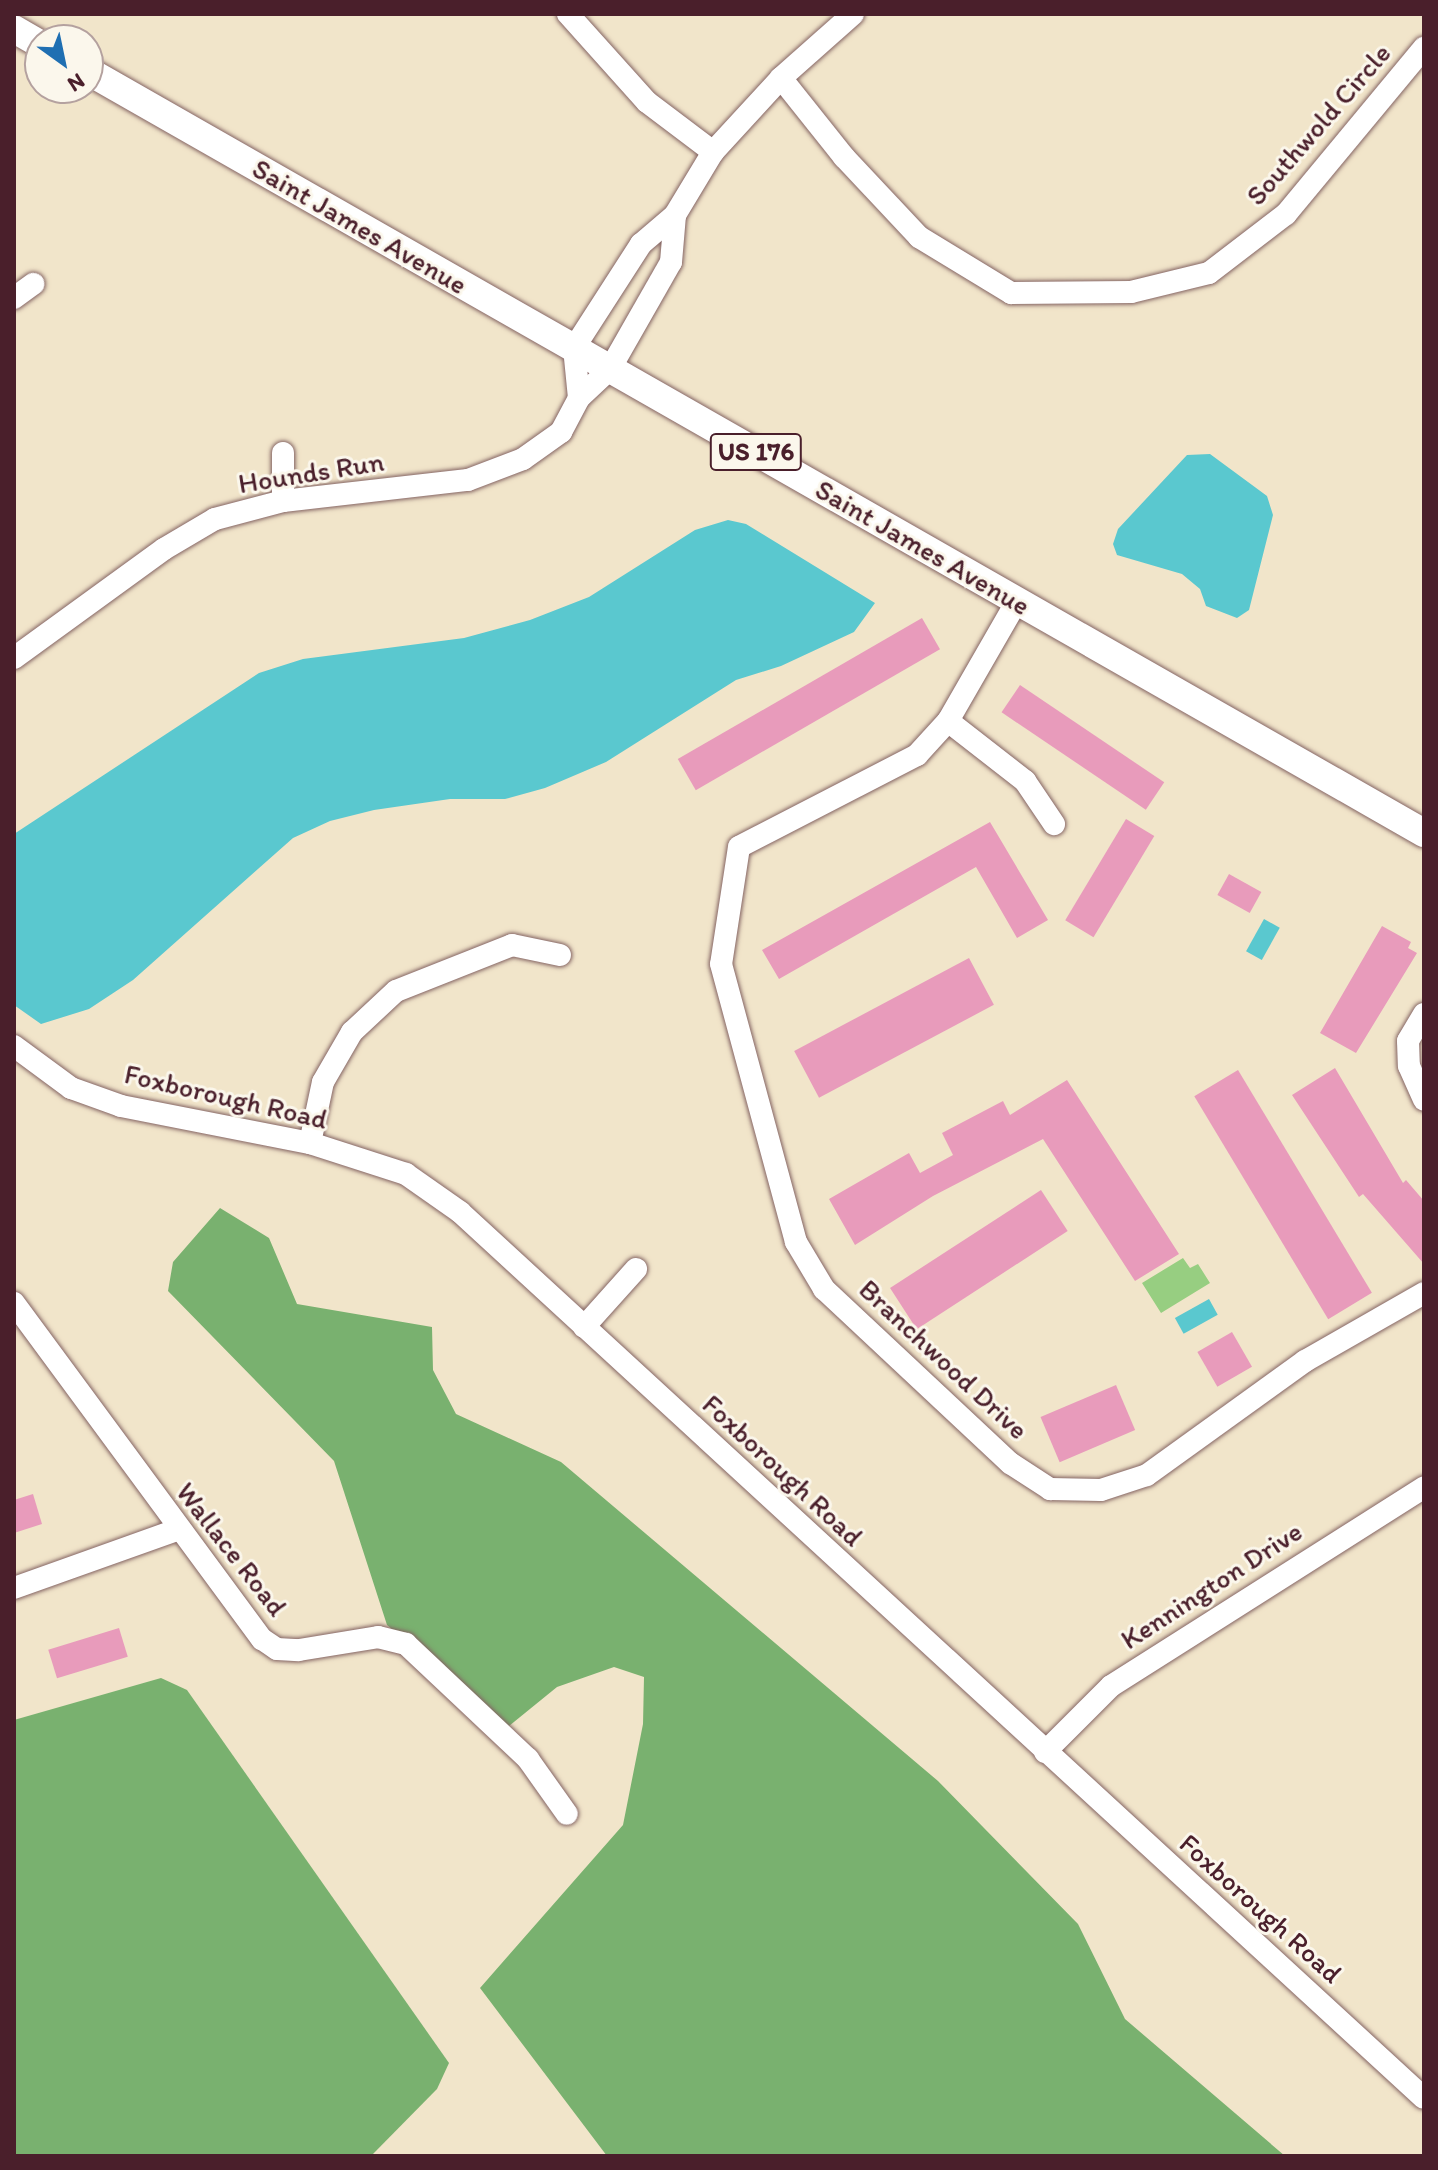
<!DOCTYPE html>
<html>
<head>
<meta charset="utf-8">
<style>
	body { margin:0 }
	#map { position:relative; width:1438px; height:2170px; overflow:hidden; background:#f1e5ca; font-family:Itim,sans-serif }
	div>[style] { position:absolute }
	.green>* { inset:0; background:#97ce81 }
	.forest>* { inset:0; background:#79b16f }
	.water>* { inset:0; background:#5ac8cf; transform-origin:0 0 }
	.building>* { inset:0; background:#e89bbb; transform-origin:0 0 }
	.roads { filter:drop-shadow(0 0 2px #846463) drop-shadow(0 0 2px #846463) }
	.minor>* { height:22px; margin:-11px; padding:0 11px; transform-origin:11px; border-radius:11px; background:#fff }
	.major>* { height:28px; margin:-14px; padding:0 14px; transform-origin:14px; border-radius:14px; background:#fff }
	span { translate:-50% -50%; white-space:nowrap; text-align:center; line-height:1.15; -webkit-text-stroke:6px #fbf7ec; paint-order:stroke }
	.shield-label span { padding:2px 6px; background:#fbf7ec; border:2px solid; border-radius:6px; -webkit-text-stroke-width:0 }
	.shield-label { font-size:26px; color:#4a1f2b; font-weight:700 }
	.street-label { font-size:28px; color:#4a1f2b }
	.frame { position:absolute; inset:0; border:16px solid #4a1f2b; pointer-events:none }
	.north { position:absolute; left:24px; top:24px; width:80px; height:80px; box-sizing:border-box; background:#fbf7ec; border:2px solid #b4a19f; border-radius:50%; rotate:147deg; font-size:22px; font-weight:700; line-height:32px; text-align:center; color:#4a1f2b }
	.north::after { content:''; display:block; margin:auto; width:28px; height:36px; background:#1f6fb2; clip-path:polygon(50% 0,100% 100%,50% 72%,0 100%) }
</style>
</head>
<body>
<div id="map">
	<div class="green">
		<i style="clip-path:polygon(1183px 1258px,1190px 1268px,1198px 1264px,1210px 1283px,1161px 1313px,1142px 1283px)"></i>
	</div>
	<div class="forest">
		<i style="clip-path:polygon(220px 1208px,269px 1238px,297px 1304px,432px 1327px,433px 1370px,456px 1414px,561px 1462px,938px 1781px,1078px 1924px,1125px 2019px,1285px 2156px,607px 2156px,480px 1988px,623px 1825px,643px 1724px,644px 1677px,614px 1667px,557px 1687px,509px 1726px,387px 1625px,334px 1461px,168px 1291px,173px 1262px)"></i>
		<i style="clip-path:polygon(161px 1678px,187px 1690px,449px 2063px,437px 2089px,371px 2156px,14px 2156px,14px 1720px)"></i>
	</div>
	<div class="water">
		<i style="clip-path:polygon(1210px 454px,1267px 496px,1273px 515px,1249px 610px,1237px 618px,1206px 606px,1200px 589px,1182px 574px,1117px 555px,1113px 544px,1118px 529px,1187px 455px)"></i>
		<i style="clip-path:polygon(728px 520px,746px 524px,875px 603px,854px 632px,781px 666px,736px 680px,606px 762px,545px 788px,505px 799px,450px 799px,374px 810px,330px 821px,293px 838px,133px 980px,89px 1009px,41px 1024px,14px 1005px,14px 834px,259px 673px,303px 659px,464px 638px,530px 620px,589px 597px,695px 530px)"></i>
		<i style="left:1264px;top:919px;width:18px;height:37px;rotate:29deg"></i>
		<i style="left:1209px;top:1299px;width:18px;height:39px;rotate:61deg"></i>
	</div>
	<div class="building">
		<i style="left:922px;top:618px;width:36px;height:282px;rotate:60deg"></i>
		<i style="left:1020px;top:685px;width:174px;height:33px;rotate:34deg"></i>
		<i style="left:1126px;top:819px;width:33px;height:118px;rotate:31deg"></i>
		<i style="clip-path:polygon(990px 822px,1048px 920px,1017px 938px,976px 867px,779px 979px,762px 950px)"></i>
		<i style="left:1229px;top:874px;width:37px;height:24px;rotate:29deg"></i>
		<i style="clip-path:polygon(1382px 926px,1411px 942px,1408px 948px,1417px 953px,1356px 1053px,1320px 1033px)"></i>
		<i style="left:969px;top:958px;width:53px;height:198px;rotate:62deg"></i>
		<i style="clip-path:polygon(1335px 1068px,1403px 1183px,1406px 1180px,1424px 1201px,1424px 1264px,1363px 1194px,1359px 1197px,1292px 1095px)"></i>
		<i style="left:1238px;top:1070px;width:260px;height:51px;rotate:59deg"></i>
		<i style="clip-path:polygon(1067px 1080px,1179px 1254px,1135px 1281px,1043px 1139px,933px 1196px,855px 1245px,829px 1199px,909px 1153px,920px 1173px,953px 1155px,942px 1133px,1003px 1101px,1010px 1115px)"></i>
		<i style="left:1041px;top:1190px;width:49px;height:180px;rotate:57deg"></i>
		<i style="left:1232px;top:1332px;width:40px;height:40px;rotate:60deg"></i>
		<i style="left:1116px;top:1385px;width:49px;height:82px;rotate:67deg"></i>
		<i style="clip-path:polygon(33px 1494px,42px 1524px,14px 1533px,14px 1500px)"></i>
		<i style="left:119px;top:1628px;width:30px;height:74px;rotate:73deg"></i>
	</div>
	<div class="roads">
		<div class="minor">
			<i style="left:568px;top:14px;width:118px;rotate:48.1deg"></i>
			<i style="left:647px;top:102px;width:83px;rotate:37.1deg"></i>
			<i style="left:781px;top:78px;width:101px;rotate:51.4deg"></i>
			<i style="left:844px;top:157px;width:110px;rotate:46.8deg"></i>
			<i style="left:919px;top:237px;width:108px;rotate:31.3deg"></i>
			<i style="left:1011px;top:293px;width:120px;rotate:-0.5deg"></i>
			<i style="left:1131px;top:292px;width:80px;rotate:-13.7deg"></i>
			<i style="left:1209px;top:273px;width:97px;rotate:-37.5deg"></i>
			<i style="left:1286px;top:214px;width:216px;rotate:-50.3deg"></i>
			<i style="left:14px;top:298px;width:24px;rotate:-36deg"></i>
			<i style="left:579px;top:398px;width:50px;rotate:-95.7deg"></i>
			<i style="left:574px;top:348px;width:124px;rotate:-57.2deg"></i>
			<i style="left:641px;top:244px;width:45px;rotate:-40.5deg"></i>
			<i style="left:675px;top:215px;width:74px;rotate:-58.9deg"></i>
			<i style="left:713px;top:152px;width:100px;rotate:-47.4deg"></i>
			<i style="left:781px;top:78px;width:96px;rotate:-41.6deg"></i>
			<i style="left:283px;top:453px;width:48px;rotate:90deg"></i>
			<i style="left:1017px;top:601px;width:138px;rotate:119.9deg"></i>
			<i style="left:948px;top:721px;width:46px;rotate:132.4deg"></i>
			<i style="left:917px;top:755px;width:200px;rotate:152.7deg"></i>
			<i style="left:739px;top:847px;width:118px;rotate:98.7deg"></i>
			<i style="left:721px;top:964px;width:288px;rotate:74.9deg"></i>
			<i style="left:796px;top:1242px;width:55px;rotate:59.2deg"></i>
			<i style="left:824px;top:1289px;width:255px;rotate:43.1deg"></i>
			<i style="left:1010px;top:1463px;width:48px;rotate:33deg"></i>
			<i style="left:1050px;top:1489px;width:51px;rotate:1.1deg"></i>
			<i style="left:1101px;top:1490px;width:48px;rotate:-18.1deg"></i>
			<i style="left:1147px;top:1475px;width:195px;rotate:-35.8deg"></i>
			<i style="left:1305px;top:1361px;width:137px;rotate:-29.7deg"></i>
			<i style="left:14px;top:658px;width:185px;rotate:-36deg"></i>
			<i style="left:164px;top:549px;width:59px;rotate:-30.5deg"></i>
			<i style="left:215px;top:519px;width:70px;rotate:-14.8deg"></i>
			<i style="left:283px;top:501px;width:186px;rotate:-6.5deg"></i>
			<i style="left:468px;top:480px;width:59px;rotate:-20.9deg"></i>
			<i style="left:523px;top:459px;width:47px;rotate:-35.4deg"></i>
			<i style="left:561px;top:432px;width:38px;rotate:-62deg"></i>
			<i style="left:579px;top:398px;width:42px;rotate:-43.1deg"></i>
			<i style="left:610px;top:369px;width:123px;rotate:-60.3deg"></i>
			<i style="left:671px;top:262px;width:47px;rotate:-85.1deg"></i>
			<i style="left:948px;top:721px;width:98px;rotate:37.9deg"></i>
			<i style="left:1025px;top:781px;width:52px;rotate:56deg"></i>
			<i style="left:1424px;top:1014px;width:31px;rotate:121deg"></i>
			<i style="left:1408px;top:1041px;width:25px;rotate:88deg"></i>
			<i style="left:1409px;top:1066px;width:37px;rotate:66deg"></i>
			<i style="left:14px;top:1046px;width:71px;rotate:36.4deg"></i>
			<i style="left:71px;top:1088px;width:53px;rotate:19.8deg"></i>
			<i style="left:121px;top:1106px;width:193px;rotate:11.1deg"></i>
			<i style="left:310px;top:1143px;width:101px;rotate:17.9deg"></i>
			<i style="left:406px;top:1174px;width:66px;rotate:35.1deg"></i>
			<i style="left:460px;top:1212px;width:1309px;rotate:42.59deg"></i>
			<i style="left:310px;top:1143px;width:62px;rotate:-78deg"></i>
			<i style="left:323px;top:1082px;width:58px;rotate:-59.9deg"></i>
			<i style="left:352px;top:1032px;width:60px;rotate:-43deg"></i>
			<i style="left:396px;top:991px;width:125px;rotate:-21.6deg"></i>
			<i style="left:512px;top:945px;width:49px;rotate:11.8deg"></i>
			<i style="left:14px;top:1303px;width:418px;rotate:53.6deg"></i>
			<i style="left:262px;top:1639px;width:18px;rotate:34deg"></i>
			<i style="left:277px;top:1649px;width:22px;rotate:3deg"></i>
			<i style="left:299px;top:1650px;width:80px;rotate:-9.3deg"></i>
			<i style="left:378px;top:1637px;width:29px;rotate:14deg"></i>
			<i style="left:406px;top:1644px;width:168px;rotate:43.3deg"></i>
			<i style="left:528px;top:1759px;width:67px;rotate:54.7deg"></i>
			<i style="left:584px;top:1327px;width:78px;rotate:-48.1deg"></i>
			<i style="left:14px;top:1588px;width:173px;rotate:-19.6deg"></i>
			<i style="left:1045px;top:1752px;width:93px;rotate:-45deg"></i>
			<i style="left:1111px;top:1686px;width:371px;rotate:-32.4deg"></i>
		</div>
		<div class="major">
			<i style="left:14px;top:29px;width:30px;rotate:30deg"></i>
			<i style="left:88px;top:71px;width:1538px;rotate:29.7deg"></i>
		</div>
	</div>
	<div class="shield-label">
		<span style="left:756px;top:452px">US 176</span>
	</div>
	<div class="street-label">
		<span style="left:1318px;top:124px;rotate:-49deg">Southwold Circle</span>
		<span style="left:360px;top:226px;rotate:30deg">Saint James Avenue</span>
		<span style="left:311px;top:472px;rotate:-9deg">Hounds Run</span>
		<span style="left:923px;top:547px;rotate:30deg">Saint James Avenue</span>
		<span style="left:226px;top:1096px;rotate:13deg">Foxborough Road</span>
		<span style="left:944px;top:1359px;rotate:43deg">Branchwood Drive</span>
		<span style="left:783px;top:1470px;rotate:43deg">Foxborough Road</span>
		<span style="left:232px;top:1549px;rotate:52deg">Wallace Road</span>
		<span style="left:1211px;top:1585px;rotate:-33deg">Kennington Drive</span>
		<span style="left:1261px;top:1908px;rotate:42deg">Foxborough Road</span>
	</div>
	<div class="frame"></div>
	<div class="north">N</div>
</div>
</body>
</html>
